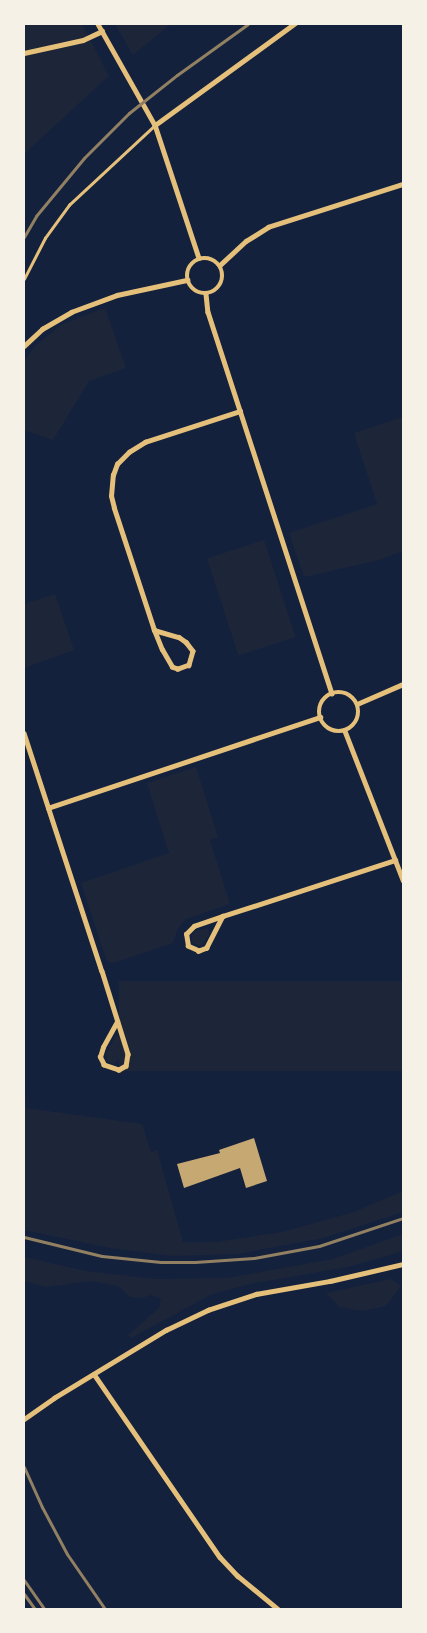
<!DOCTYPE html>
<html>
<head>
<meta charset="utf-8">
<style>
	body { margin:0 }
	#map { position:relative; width:427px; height:1633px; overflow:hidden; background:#14213d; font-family:Montserrat,sans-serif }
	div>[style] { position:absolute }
	.green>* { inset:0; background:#1d2539; transform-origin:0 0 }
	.building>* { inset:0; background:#c6a872 }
	.service>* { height:2.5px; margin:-1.25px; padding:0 1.25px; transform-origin:1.25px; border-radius:1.25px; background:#e5c07b }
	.minor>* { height:4.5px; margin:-2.25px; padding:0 2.25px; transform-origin:2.25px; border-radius:2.25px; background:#e5c07b }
	.minor>.ring { margin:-2.25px; padding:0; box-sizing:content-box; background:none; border:4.5px solid #e5c07b; border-radius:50% }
	.rail>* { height:3px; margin:-1.5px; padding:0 1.5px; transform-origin:1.5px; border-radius:1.5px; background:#918062 }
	span { translate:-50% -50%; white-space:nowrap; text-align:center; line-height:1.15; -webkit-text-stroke:4.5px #f6f1e7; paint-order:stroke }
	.frame { position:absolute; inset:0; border:25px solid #f6f1e7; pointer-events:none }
</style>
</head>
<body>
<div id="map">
	<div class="green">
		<i style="clip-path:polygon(24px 24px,82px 24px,109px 76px,24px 154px)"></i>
		<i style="clip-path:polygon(115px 24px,171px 24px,133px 55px)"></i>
		<i style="clip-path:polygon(105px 308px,126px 368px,89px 381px,53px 440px,24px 430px,24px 361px,36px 345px,63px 324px)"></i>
		<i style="clip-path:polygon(403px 417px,403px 551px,379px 560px,304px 577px,289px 533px,377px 504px,354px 433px)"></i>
		<i style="left:264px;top:540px;width:102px;height:60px;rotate:72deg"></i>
		<i style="clip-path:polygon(55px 594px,74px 650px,24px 668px,24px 604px)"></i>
		<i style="clip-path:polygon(196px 767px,218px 837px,210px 840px,230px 904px,186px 919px,177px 930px,173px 943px,113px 963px,109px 962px,106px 959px,81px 883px,169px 853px,147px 783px)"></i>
		<i style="clip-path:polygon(208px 928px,209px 935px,201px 946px,192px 943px,192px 935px,196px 931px)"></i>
		<i style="left:403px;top:981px;width:90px;height:284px;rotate:90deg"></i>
		<i style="clip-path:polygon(116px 1035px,119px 1038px,121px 1058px,113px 1064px,107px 1061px,106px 1054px)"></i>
		<i style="clip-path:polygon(24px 1065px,26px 1108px,142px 1124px,151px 1152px,157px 1150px,183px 1242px,216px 1242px,282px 1232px,354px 1212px,403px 1191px,403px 1212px,323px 1238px,237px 1254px,173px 1256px,110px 1248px,24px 1230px)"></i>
		<i style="clip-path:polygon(403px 1234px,403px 1250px,400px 1252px,348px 1267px,254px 1283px,212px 1294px,131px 1338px,128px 1335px,159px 1308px,161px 1299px,152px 1295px,141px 1298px,130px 1297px,118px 1286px,92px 1281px,46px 1287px,24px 1281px,24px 1257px,86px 1271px,154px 1279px,227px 1278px,333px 1259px)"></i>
		<i style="clip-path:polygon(391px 1279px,401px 1286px,386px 1306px,363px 1311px,340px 1307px,326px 1293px)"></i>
	</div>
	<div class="building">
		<i style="clip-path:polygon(254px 1138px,267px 1181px,246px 1188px,240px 1168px,184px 1188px,177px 1164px,220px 1153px,219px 1150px)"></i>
	</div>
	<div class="service">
		<i style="left:24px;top:279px;width:46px;rotate:-62.9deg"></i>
		<i style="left:45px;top:238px;width:41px;rotate:-54deg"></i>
		<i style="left:69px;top:205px;width:117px;rotate:-42.9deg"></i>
	</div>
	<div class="minor">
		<i style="left:98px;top:24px;width:116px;rotate:60.6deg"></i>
		<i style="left:155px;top:125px;width:140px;rotate:71.7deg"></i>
		<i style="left:24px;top:53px;width:60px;rotate:-12.4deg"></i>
		<i style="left:83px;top:40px;width:21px;rotate:-25deg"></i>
		<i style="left:155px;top:125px;width:172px;rotate:-36deg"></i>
		<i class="ring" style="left:187px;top:258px;width:31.5px;height:31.5px"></i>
		<i style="left:220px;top:265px;width:35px;rotate:-43deg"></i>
		<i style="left:246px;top:241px;width:26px;rotate:-32deg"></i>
		<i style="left:268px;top:227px;width:142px;rotate:-17.7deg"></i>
		<i style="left:206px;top:294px;width:18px;rotate:84deg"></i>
		<i style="left:208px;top:312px;width:401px;rotate:72deg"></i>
		<i style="left:24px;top:346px;width:25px;rotate:-43deg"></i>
		<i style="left:42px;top:329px;width:34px;rotate:-30deg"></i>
		<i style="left:71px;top:312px;width:49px;rotate:-20.3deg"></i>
		<i style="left:117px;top:295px;width:72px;rotate:-12.1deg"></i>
		<i style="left:154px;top:630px;width:26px;rotate:16deg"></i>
		<i style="left:179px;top:637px;width:9px;rotate:36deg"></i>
		<i style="left:186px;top:642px;width:11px;rotate:52deg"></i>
		<i style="left:193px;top:651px;width:15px;rotate:106deg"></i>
		<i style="left:189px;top:665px;width:12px;rotate:160deg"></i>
		<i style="left:178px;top:669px;width:6px;rotate:-162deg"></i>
		<i style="left:172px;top:667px;width:20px;rotate:-120deg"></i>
		<i style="left:162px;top:650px;width:22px;rotate:-112deg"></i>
		<i style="left:154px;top:630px;width:128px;rotate:-108.2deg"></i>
		<i style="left:114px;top:508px;width:12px;rotate:-104deg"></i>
		<i style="left:111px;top:496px;width:21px;rotate:-85deg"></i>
		<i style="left:113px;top:475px;width:12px;rotate:-70deg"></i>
		<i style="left:117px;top:464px;width:17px;rotate:-45deg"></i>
		<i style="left:129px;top:452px;width:19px;rotate:-32deg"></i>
		<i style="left:145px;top:442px;width:100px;rotate:-18.1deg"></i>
		<i class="ring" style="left:319px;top:692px;width:35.5px;height:35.5px"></i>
		<i style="left:357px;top:704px;width:50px;rotate:-23.5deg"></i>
		<i style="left:345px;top:731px;width:160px;rotate:68.7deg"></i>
		<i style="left:24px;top:733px;width:250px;rotate:71.9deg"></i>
		<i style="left:102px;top:971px;width:87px;rotate:72.6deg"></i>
		<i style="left:128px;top:1054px;width:12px;rotate:99deg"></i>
		<i style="left:126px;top:1066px;width:8px;rotate:150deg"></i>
		<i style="left:119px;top:1070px;width:16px;rotate:-162deg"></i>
		<i style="left:104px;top:1065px;width:9px;rotate:-117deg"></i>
		<i style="left:100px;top:1057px;width:10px;rotate:-73deg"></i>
		<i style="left:103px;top:1047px;width:29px;rotate:-61deg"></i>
		<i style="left:48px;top:808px;width:287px;rotate:-18.5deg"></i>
		<i style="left:223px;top:916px;width:36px;rotate:117deg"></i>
		<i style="left:207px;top:948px;width:9px;rotate:159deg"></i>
		<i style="left:199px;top:951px;width:12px;rotate:-156deg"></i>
		<i style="left:188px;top:946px;width:12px;rotate:-99deg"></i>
		<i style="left:186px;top:934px;width:11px;rotate:-45deg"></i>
		<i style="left:194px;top:926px;width:31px;rotate:-19deg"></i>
		<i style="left:223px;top:916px;width:181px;rotate:-18deg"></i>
		<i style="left:94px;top:1374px;width:222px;rotate:55.5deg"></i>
		<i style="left:220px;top:1557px;width:26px;rotate:47deg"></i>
		<i style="left:238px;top:1576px;width:52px;rotate:39.5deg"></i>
		<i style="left:24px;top:1419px;width:37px;rotate:-35deg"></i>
		<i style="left:54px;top:1398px;width:131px;rotate:-31.3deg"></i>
		<i style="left:166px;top:1330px;width:47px;rotate:-25.5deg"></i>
		<i style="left:208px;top:1310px;width:51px;rotate:-18.4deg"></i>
		<i style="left:256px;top:1294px;width:75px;rotate:-10deg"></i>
		<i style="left:330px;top:1281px;width:75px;rotate:-13.1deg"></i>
	</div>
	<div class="rail">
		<i style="left:24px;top:237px;width:24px;rotate:-60deg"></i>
		<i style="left:36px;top:216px;width:75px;rotate:-50.4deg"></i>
		<i style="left:84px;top:158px;width:64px;rotate:-45deg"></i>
		<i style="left:129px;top:113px;width:61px;rotate:-38.4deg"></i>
		<i style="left:177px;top:75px;width:87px;rotate:-35.7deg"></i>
		<i style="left:24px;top:1237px;width:80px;rotate:13.7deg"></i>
		<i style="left:102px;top:1256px;width:59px;rotate:5.8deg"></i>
		<i style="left:161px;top:1262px;width:34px"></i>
		<i style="left:195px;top:1262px;width:59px;rotate:-3.9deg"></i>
		<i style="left:254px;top:1258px;width:66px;rotate:-10.5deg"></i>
		<i style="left:319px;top:1246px;width:89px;rotate:-18.4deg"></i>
		<i style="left:24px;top:1467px;width:44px;rotate:65.8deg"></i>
		<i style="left:42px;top:1507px;width:53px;rotate:62deg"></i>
		<i style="left:67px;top:1554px;width:67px;rotate:55.4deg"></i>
		<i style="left:24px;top:1580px;width:35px;rotate:55deg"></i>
		<i style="left:24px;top:1594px;width:19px;rotate:54deg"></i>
	</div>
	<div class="frame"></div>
</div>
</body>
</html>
